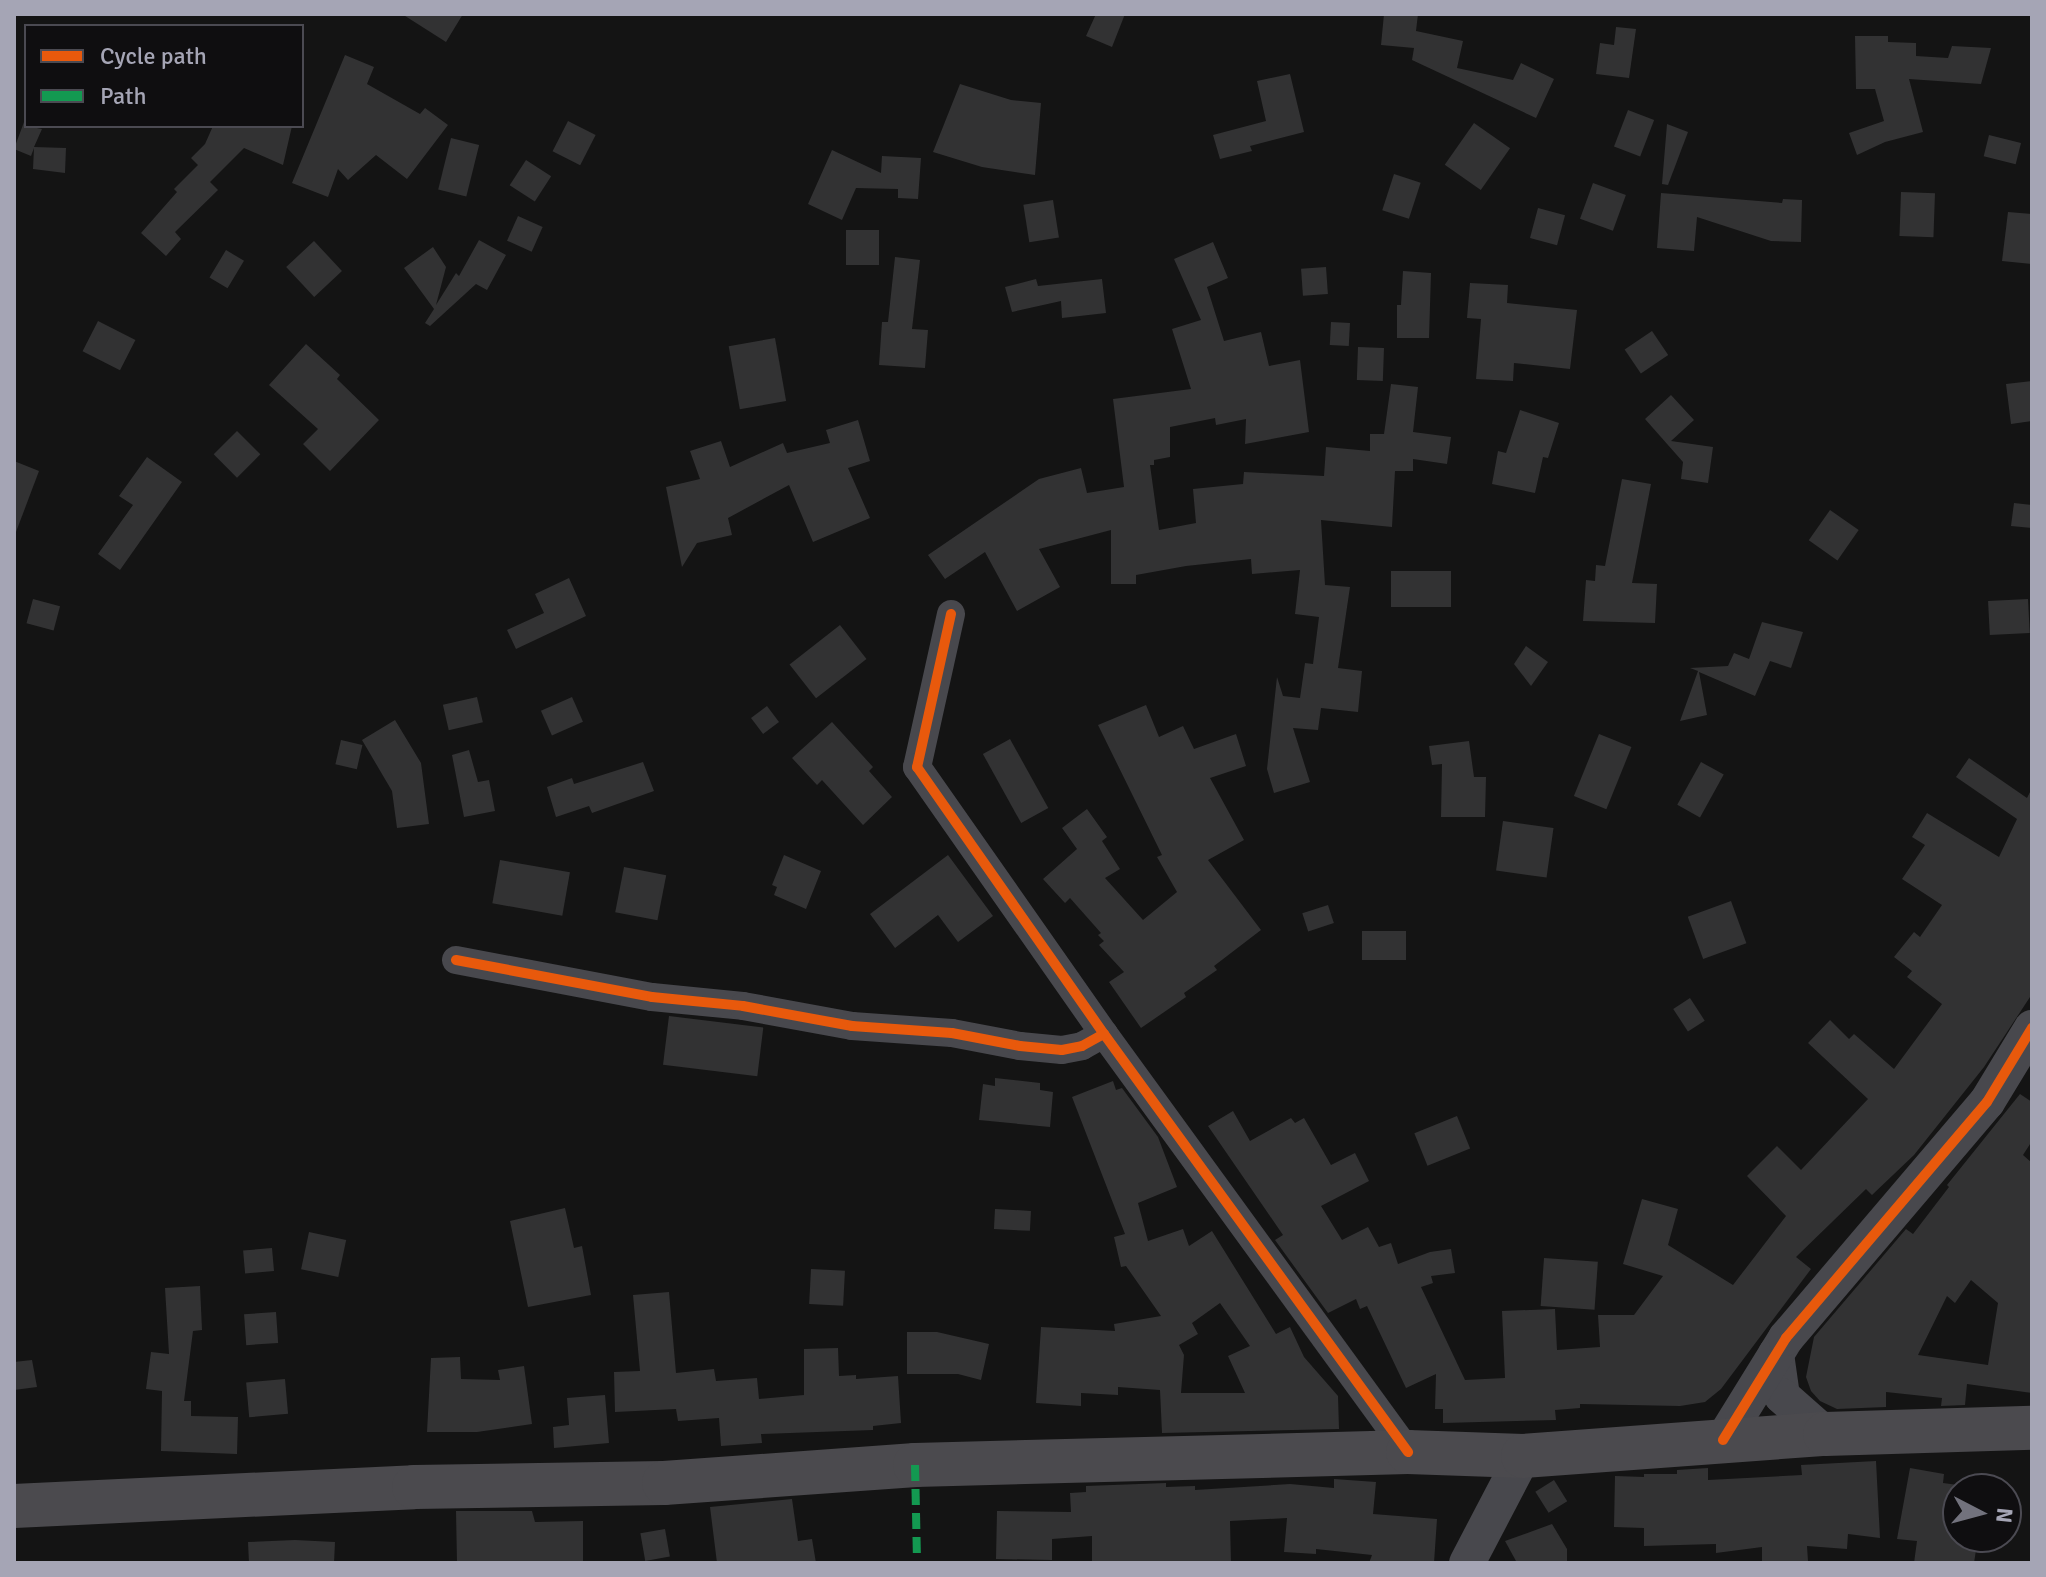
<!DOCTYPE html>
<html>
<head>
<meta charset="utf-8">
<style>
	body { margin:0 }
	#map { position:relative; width:2046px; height:1577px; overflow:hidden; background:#141414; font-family:Signika,sans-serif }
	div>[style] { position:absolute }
	.building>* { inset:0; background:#323233; transform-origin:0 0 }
	.minor>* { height:28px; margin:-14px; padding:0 14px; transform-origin:14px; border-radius:14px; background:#48484d }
	.tertiary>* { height:36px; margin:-18px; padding:0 18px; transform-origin:18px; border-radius:18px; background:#48484d }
	.trunk>* { height:44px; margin:-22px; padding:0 22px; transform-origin:22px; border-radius:22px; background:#4b4a4e }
	.quiet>* { height:8px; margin-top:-4px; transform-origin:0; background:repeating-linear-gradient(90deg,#139951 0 16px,transparent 0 24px) }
	.cycleway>* { height:10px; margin:-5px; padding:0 5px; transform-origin:5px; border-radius:5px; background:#e8590c }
	span { translate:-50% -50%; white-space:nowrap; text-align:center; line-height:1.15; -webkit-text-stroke:7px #0f0e10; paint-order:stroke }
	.frame { position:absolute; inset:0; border:16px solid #a5a5b5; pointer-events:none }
	.legend { position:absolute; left:24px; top:24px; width:280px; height:104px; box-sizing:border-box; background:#0f0e10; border:2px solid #4b4a52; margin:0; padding:10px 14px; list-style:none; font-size:24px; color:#a5a5b5 }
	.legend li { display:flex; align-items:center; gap:16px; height:40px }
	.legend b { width:40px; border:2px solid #4b4a52 }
	.north { position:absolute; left:1942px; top:1473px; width:80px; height:80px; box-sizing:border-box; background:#0f0e10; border:2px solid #4b4a52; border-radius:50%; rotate:96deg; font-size:22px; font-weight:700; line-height:32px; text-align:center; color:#a5a5b5 }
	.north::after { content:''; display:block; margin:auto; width:28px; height:36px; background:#72727d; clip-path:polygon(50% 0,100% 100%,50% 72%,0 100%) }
</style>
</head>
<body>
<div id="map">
	<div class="building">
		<i style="clip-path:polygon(402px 14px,463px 14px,446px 42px)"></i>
		<i style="clip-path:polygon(1096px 14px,1125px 14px,1112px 47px,1086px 36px)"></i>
		<i style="clip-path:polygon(1384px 14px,1418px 14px,1416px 31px,1463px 41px,1457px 68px,1513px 80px,1521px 63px,1554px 79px,1536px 118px,1412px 60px,1414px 48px,1381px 45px)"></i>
		<i style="clip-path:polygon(1616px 27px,1636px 29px,1629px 78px,1596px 74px,1600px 43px,1614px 45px)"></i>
		<i style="clip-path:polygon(1855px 36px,1888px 36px,1888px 42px,1916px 43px,1916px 56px,1948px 58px,1952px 46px,1991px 48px,1981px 84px,1909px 79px,1923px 132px,1885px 142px,1857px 155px,1849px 133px,1884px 121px,1875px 89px,1856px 89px)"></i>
		<i style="clip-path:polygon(345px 55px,374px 67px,367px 84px,420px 114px,425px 108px,448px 125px,407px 179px,376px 155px,348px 180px,338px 169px,328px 197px,292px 183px)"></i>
		<i style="clip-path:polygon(1290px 74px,1304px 132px,1250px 146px,1252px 151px,1220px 159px,1213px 135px,1266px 121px,1257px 81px)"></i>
		<i style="clip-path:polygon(960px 84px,1011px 100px,1041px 103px,1035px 175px,982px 167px,933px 152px)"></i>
		<i style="left:1628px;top:110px;width:28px;height:39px;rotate:21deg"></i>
		<i style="left:568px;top:121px;width:31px;height:34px;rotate:27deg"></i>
		<i style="clip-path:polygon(24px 122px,26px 126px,42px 129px,34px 147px,66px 148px,65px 173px,33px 169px,34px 148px,31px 156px,14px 149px)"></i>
		<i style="left:1474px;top:123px;width:44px;height:51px;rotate:35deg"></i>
		<i style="clip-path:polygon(1667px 124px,1688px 132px,1668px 185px,1662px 184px)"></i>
		<i style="clip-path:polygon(213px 126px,292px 126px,283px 165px,244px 148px,210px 182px,218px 190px,175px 232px,181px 239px,166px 256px,141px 233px,177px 192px,174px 189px,198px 165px,191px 158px,205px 144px)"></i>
		<i style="left:1989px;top:135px;width:33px;height:22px;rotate:14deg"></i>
		<i style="left:451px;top:138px;width:29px;height:53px;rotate:14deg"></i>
		<i style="clip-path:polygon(832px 150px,881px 173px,882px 156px,921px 158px,918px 199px,898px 198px,898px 189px,856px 188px,842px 220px,808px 204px)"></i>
		<i style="left:526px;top:160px;width:30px;height:30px;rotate:33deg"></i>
		<i style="left:1394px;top:174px;width:28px;height:38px;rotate:18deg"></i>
		<i style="left:1593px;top:183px;width:35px;height:38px;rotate:20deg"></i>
		<i style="left:1901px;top:192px;width:34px;height:44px;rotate:2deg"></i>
		<i style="clip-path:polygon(1661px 193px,1782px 203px,1783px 199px,1802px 200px,1801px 242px,1771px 241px,1697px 217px,1694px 251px,1657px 248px)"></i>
		<i style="left:1053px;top:200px;width:38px;height:30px;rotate:81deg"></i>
		<i style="left:1538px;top:208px;width:28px;height:31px;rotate:15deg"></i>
		<i style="clip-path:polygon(2008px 212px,2032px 214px,2032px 264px,2002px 261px)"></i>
		<i style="left:518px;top:216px;width:27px;height:27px;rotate:24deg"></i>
		<i style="left:846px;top:230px;width:33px;height:35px"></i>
		<i style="clip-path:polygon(479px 240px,506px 255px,487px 290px,476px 284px,430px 326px,425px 323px,434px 309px,404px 268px,433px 247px,446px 267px,436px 305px,456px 273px,459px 276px)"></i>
		<i style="left:314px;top:241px;width:41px;height:38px;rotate:47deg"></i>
		<i style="clip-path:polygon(1213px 242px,1228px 278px,1207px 287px,1224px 341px,1261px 332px,1269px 366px,1300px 360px,1309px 432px,1245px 444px,1246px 419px,1216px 425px,1215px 418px,1170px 427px,1170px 457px,1154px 460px,1154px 465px,1150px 465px,1159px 530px,1196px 523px,1193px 489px,1243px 484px,1244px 472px,1324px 476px,1326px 447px,1370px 451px,1370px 434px,1384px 434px,1391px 384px,1418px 387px,1413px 432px,1451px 437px,1447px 464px,1413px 459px,1413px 471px,1395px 471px,1392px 527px,1321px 520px,1325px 585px,1350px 587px,1338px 668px,1362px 671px,1358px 712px,1321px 708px,1318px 730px,1293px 728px,1310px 782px,1274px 793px,1267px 769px,1277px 677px,1283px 696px,1300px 698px,1305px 663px,1313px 664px,1319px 617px,1295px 614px,1300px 570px,1252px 574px,1251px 559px,1186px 566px,1136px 575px,1136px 584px,1111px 584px,1111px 530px,1039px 549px,1060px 587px,1017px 611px,985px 552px,945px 579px,928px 555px,1039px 479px,1081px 468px,1087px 493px,1124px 487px,1113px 399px,1191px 389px,1172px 329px,1201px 320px,1174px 259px)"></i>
		<i style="left:226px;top:250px;width:21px;height:32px;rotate:31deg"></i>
		<i style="clip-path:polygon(895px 257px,920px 260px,912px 329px,928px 330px,925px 368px,879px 365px,882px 322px,888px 322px)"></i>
		<i style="left:1326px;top:267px;width:27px;height:25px;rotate:86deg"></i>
		<i style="clip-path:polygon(1403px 271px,1431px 273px,1429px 338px,1397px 338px,1397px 305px,1401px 305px)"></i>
		<i style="clip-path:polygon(1036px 279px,1038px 286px,1102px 279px,1106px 313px,1062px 318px,1061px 301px,1012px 312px,1005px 287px)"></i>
		<i style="clip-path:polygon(1470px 283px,1508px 285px,1507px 303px,1577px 310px,1570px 369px,1514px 363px,1513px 381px,1476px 379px,1481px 319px,1467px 318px)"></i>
		<i style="left:98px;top:321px;width:42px;height:34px;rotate:27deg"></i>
		<i style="left:1331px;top:322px;width:19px;height:23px;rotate:3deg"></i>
		<i style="left:1652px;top:331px;width:29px;height:33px;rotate:56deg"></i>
		<i style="left:775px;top:338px;width:64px;height:47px;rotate:80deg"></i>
		<i style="clip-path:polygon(306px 344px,340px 375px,337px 379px,379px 420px,330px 471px,303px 444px,318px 429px,269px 385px)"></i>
		<i style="left:1358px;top:347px;width:26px;height:33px;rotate:2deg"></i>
		<i style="clip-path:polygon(2032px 381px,2032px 421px,2011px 424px,2006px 384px)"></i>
		<i style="clip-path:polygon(1671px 395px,1694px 420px,1671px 441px,1713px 447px,1708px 483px,1681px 479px,1683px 462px,1645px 419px)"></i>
		<i style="clip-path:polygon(1520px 410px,1559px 423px,1548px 458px,1543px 457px,1535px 493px,1492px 484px,1498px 451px,1506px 453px)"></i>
		<i style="clip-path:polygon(858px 420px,870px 461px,848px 468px,870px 518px,813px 542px,789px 485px,728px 518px,732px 535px,697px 543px,682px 567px,666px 487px,700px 479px,690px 451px,721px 441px,730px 467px,783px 443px,787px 453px,830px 443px,826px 430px)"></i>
		<i style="left:237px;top:431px;width:33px;height:33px;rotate:45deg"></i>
		<i style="clip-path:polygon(147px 457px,182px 482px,120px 570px,98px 554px,133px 505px,119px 496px)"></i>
		<i style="clip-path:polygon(14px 461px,39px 471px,16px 532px,14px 532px)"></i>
		<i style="clip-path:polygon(1622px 479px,1651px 484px,1632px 583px,1657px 584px,1655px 623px,1583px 621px,1586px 580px,1595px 581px,1596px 565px,1605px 566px)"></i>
		<i style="clip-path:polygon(2014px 503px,2032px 505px,2032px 528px,2011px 526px)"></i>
		<i style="left:1830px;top:510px;width:35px;height:37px;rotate:35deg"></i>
		<i style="left:1391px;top:571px;width:60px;height:36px"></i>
		<i style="clip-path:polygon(569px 578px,586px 616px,516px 649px,507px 630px,544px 613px,535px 594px)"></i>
		<i style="left:33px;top:599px;width:28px;height:25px;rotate:15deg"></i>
		<i style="left:2028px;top:599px;width:34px;height:40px;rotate:87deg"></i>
		<i style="clip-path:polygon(1762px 622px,1803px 632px,1791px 668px,1770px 661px,1755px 696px,1699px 672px,1707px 715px,1680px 721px,1698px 671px,1690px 668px,1728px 666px,1734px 653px,1749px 659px)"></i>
		<i style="left:840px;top:625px;width:43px;height:64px;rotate:52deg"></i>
		<i style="clip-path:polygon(1526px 646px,1548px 662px,1531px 686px,1514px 664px)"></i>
		<i style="left:477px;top:697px;width:26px;height:35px;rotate:77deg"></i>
		<i style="left:572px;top:697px;width:27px;height:34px;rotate:66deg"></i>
		<i style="clip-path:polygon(1146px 705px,1159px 737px,1183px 726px,1194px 749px,1236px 734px,1246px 766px,1210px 778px,1244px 840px,1208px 860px,1261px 930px,1214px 966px,1217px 970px,1184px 993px,1186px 997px,1141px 1028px,1109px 982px,1124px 972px,1099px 945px,1104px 941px,1098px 935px,1101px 933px,1070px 898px,1065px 903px,1043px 879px,1077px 849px,1062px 828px,1087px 809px,1107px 837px,1102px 841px,1120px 869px,1105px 878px,1143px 920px,1177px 892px,1157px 857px,1162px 855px,1098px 725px)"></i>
		<i style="left:767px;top:706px;width:20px;height:20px;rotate:53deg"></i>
		<i style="clip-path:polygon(395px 720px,421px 763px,429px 824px,397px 828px,392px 791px,362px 740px)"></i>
		<i style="clip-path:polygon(832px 722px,873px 767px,869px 771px,892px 797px,863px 825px,822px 780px,817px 785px,792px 758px)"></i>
		<i style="left:1599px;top:734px;width:35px;height:67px;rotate:22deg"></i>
		<i style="left:1010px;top:739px;width:79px;height:31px;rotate:61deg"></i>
		<i style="left:341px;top:740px;width:22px;height:25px;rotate:13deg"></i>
		<i style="clip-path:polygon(1469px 741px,1474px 777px,1486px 777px,1485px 817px,1441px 817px,1442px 764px,1432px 765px,1429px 746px)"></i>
		<i style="clip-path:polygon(469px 750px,478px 782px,489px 780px,495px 811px,464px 817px,452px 755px)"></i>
		<i style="clip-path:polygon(1969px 758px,2027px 798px,2032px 788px,2032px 994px,1984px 1067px,1914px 1155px,1872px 1195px,1866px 1189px,1796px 1257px,1811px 1269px,1721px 1389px,1705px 1402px,1680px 1406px,1580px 1404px,1580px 1408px,1555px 1410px,1556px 1420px,1443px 1423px,1443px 1409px,1435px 1409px,1436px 1374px,1406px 1388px,1367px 1306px,1360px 1309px,1356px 1299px,1328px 1313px,1275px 1240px,1283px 1235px,1208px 1126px,1233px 1111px,1250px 1141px,1291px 1118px,1295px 1123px,1304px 1118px,1331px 1165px,1355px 1153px,1369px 1181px,1321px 1206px,1342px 1240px,1368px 1227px,1379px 1247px,1391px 1243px,1398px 1264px,1430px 1252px,1451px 1249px,1455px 1273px,1431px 1276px,1433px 1283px,1421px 1287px,1465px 1380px,1505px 1378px,1502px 1311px,1555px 1309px,1557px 1350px,1600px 1347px,1598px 1315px,1634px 1315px,1663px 1276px,1623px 1264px,1642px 1199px,1678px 1209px,1668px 1245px,1733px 1285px,1786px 1216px,1747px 1176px,1777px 1146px,1801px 1170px,1868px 1099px,1808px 1043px,1830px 1020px,1849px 1039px,1854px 1034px,1894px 1069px,1942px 1004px,1907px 977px,1912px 971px,1894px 957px,1914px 932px,1920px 937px,1942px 905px,1902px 879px,1925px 845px,1912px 837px,1927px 813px,1999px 857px,2017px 819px,1956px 777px)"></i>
		<i style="clip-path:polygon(643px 762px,654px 791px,592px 813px,589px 806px,556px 817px,547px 787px,572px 778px,574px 784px)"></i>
		<i style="left:1701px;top:762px;width:26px;height:49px;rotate:29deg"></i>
		<i style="left:1503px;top:821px;width:51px;height:50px;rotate:8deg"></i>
		<i style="clip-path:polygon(784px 855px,821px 871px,806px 909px,774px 895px,777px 887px,772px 885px)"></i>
		<i style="clip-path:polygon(948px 855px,993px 916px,958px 942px,938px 915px,895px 948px,870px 914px)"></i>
		<i style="left:500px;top:860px;width:71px;height:44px;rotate:10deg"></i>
		<i style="left:624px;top:867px;width:43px;height:46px;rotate:11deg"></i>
		<i style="left:1731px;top:901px;width:45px;height:46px;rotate:70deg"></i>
		<i style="left:1328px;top:905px;width:19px;height:27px;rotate:72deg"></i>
		<i style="left:1406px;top:931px;width:29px;height:44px;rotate:90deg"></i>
		<i style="left:1690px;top:998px;width:27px;height:20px;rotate:57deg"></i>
		<i style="left:669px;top:1016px;width:95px;height:49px;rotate:7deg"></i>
		<i style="clip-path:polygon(995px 1078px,1040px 1083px,1040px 1090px,1053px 1092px,1050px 1127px,979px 1120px,983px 1084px,995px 1086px)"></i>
		<i style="clip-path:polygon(evenodd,1113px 1081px,1116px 1090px,1122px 1088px,1158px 1137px,1177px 1187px,1138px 1203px,1148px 1241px,1183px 1229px,1189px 1246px,1212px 1231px,1276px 1334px,1290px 1327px,1304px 1357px,1338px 1396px,1339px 1429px,1162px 1433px,1160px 1390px,1118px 1387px,1118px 1395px,1081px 1393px,1081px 1406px,1036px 1403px,1041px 1327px,1115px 1331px,1114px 1324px,1161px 1316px,1126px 1266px,1121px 1267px,1114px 1237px,1125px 1234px,1072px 1097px,1113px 1081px,1220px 1303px,1250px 1346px,1228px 1356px,1245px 1393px,1181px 1393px,1184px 1355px,1179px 1345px,1198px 1334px,1192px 1323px,1220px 1303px)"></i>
		<i style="clip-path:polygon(evenodd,2020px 1094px,2032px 1102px,2032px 1141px,2023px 1155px,2032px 1163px,2032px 1393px,1967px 1384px,1965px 1405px,1941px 1406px,1942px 1398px,1886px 1392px,1886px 1407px,1837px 1409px,1820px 1401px,1811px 1391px,1806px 1377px,1814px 1337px,1906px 1229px,1913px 1234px,1949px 1187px,1947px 1185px,2020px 1094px,1971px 1280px,1998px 1303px,1988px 1365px,1918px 1355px,1947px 1296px,1955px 1303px,1971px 1280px)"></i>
		<i style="left:1457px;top:1116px;width:35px;height:46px;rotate:68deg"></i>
		<i style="clip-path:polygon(565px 1208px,574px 1248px,582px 1246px,591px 1295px,528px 1307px,510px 1221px)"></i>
		<i style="left:995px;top:1209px;width:36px;height:20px;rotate:3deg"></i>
		<i style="left:309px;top:1232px;width:38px;height:38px;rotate:12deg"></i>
		<i style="left:272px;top:1248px;width:23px;height:29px;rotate:85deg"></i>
		<i style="left:1544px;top:1258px;width:54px;height:48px;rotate:4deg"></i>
		<i style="left:811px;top:1269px;width:34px;height:35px;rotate:3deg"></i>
		<i style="clip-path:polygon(200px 1286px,202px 1330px,193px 1331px,184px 1401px,191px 1401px,191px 1416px,238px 1417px,237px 1454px,161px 1451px,162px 1391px,146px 1389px,151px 1352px,169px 1354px,165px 1288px)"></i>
		<i style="clip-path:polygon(669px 1292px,676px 1373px,714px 1369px,716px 1381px,757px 1378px,759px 1399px,804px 1395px,804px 1349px,838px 1348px,839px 1376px,856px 1375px,856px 1379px,898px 1376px,901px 1423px,873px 1426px,873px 1430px,761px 1434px,762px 1443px,721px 1446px,719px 1418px,678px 1421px,676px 1409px,615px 1412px,614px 1372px,640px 1371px,633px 1295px)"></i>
		<i style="left:276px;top:1312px;width:31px;height:32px;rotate:86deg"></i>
		<i style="clip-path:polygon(907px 1332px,937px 1332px,989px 1344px,981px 1380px,958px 1374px,907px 1374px)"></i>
		<i style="clip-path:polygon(460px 1357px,461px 1379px,500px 1380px,498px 1370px,524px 1366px,532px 1424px,477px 1432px,427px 1432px,431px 1358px)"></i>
		<i style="clip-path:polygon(32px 1360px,37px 1387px,14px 1390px,14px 1362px)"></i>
		<i style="left:285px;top:1379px;width:35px;height:39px;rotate:85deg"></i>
		<i style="clip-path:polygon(605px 1395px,609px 1443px,554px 1448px,553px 1427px,569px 1425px,567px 1398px)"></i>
		<i style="clip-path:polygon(1876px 1461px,1880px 1538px,1848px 1534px,1847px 1549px,1807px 1546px,1808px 1561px,1762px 1563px,1762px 1547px,1716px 1553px,1716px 1544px,1644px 1546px,1644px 1528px,1614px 1527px,1615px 1476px,1644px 1477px,1644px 1474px,1677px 1474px,1677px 1470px,1708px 1468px,1708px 1480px,1802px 1475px,1801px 1465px)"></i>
		<i style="clip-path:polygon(1910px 1468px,1944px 1474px,1943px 1483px,1958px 1485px,1958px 1537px,1978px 1537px,1974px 1563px,1914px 1563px,1917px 1541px,1897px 1539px)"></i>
		<i style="clip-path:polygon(1334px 1479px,1376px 1482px,1373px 1514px,1437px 1519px,1434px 1563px,1369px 1563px,1372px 1555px,1316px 1549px,1316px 1554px,1284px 1552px,1287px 1518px,1230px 1521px,1231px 1563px,1092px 1563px,1092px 1536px,1052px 1539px,1052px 1560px,996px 1559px,997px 1511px,1071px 1512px,1070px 1493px,1086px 1492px,1086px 1486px,1166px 1483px,1166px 1487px,1195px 1486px,1195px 1490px,1290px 1484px,1334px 1488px)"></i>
		<i style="left:1554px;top:1480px;width:25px;height:22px;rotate:58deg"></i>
		<i style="clip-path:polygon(792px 1499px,798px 1541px,812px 1539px,816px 1563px,717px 1563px,710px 1507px)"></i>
		<i style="clip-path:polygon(456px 1511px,532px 1511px,535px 1522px,583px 1521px,583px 1563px,457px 1563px)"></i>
		<i style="clip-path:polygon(1552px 1524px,1567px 1549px,1567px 1563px,1516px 1561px,1505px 1541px)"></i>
		<i style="left:665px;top:1529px;width:28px;height:25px;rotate:80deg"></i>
		<i style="clip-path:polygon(295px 1540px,335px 1542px,334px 1563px,249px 1563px,248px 1542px)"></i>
	</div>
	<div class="minor">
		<i style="left:951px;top:614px;width:157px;rotate:102.5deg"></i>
		<i style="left:917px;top:767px;width:326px;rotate:55deg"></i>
		<i style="left:1104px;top:1034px;width:517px;rotate:53.97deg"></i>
		<i style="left:456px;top:960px;width:199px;rotate:10.7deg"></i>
		<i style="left:652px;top:997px;width:91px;rotate:5.6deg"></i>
		<i style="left:743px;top:1006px;width:111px;rotate:10.4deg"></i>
		<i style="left:852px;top:1026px;width:100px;rotate:4deg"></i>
		<i style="left:952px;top:1033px;width:69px;rotate:10.8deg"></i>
		<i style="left:1020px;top:1046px;width:42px;rotate:5.4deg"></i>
		<i style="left:1062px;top:1050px;width:20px;rotate:-11deg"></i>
		<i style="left:1082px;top:1046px;width:25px;rotate:-29deg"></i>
	</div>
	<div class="tertiary">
		<i style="left:1776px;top:1354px;width:42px;rotate:81.9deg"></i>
		<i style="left:1782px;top:1396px;width:57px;rotate:41.5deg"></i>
		<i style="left:1723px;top:1440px;width:120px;rotate:-58.3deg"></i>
		<i style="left:1786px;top:1338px;width:310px;rotate:-49.6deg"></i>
		<i style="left:1987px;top:1102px;width:87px;rotate:-58.7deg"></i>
		<i style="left:1467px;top:1563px;width:121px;rotate:-62.4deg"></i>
	</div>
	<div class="trunk">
		<i style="left:14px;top:1506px;width:400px;rotate:-2.7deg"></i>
		<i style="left:414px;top:1487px;width:250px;rotate:-0.9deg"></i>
		<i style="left:664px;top:1483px;width:252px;rotate:-4.1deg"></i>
		<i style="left:915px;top:1465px;width:493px;rotate:-1.5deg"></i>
		<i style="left:1408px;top:1452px;width:115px;rotate:2deg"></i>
		<i style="left:1523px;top:1456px;width:303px;rotate:-4.2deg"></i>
		<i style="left:1825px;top:1434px;width:207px;rotate:-1.7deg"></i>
	</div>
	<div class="quiet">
		<i style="left:915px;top:1465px;width:98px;rotate:88.8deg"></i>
	</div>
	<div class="cycleway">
		<i style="left:951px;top:614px;width:157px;rotate:102.5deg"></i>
		<i style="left:917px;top:767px;width:326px;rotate:55deg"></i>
		<i style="left:1104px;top:1034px;width:517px;rotate:53.97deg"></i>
		<i style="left:456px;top:960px;width:199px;rotate:10.7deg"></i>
		<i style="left:652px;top:997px;width:91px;rotate:5.6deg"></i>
		<i style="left:743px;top:1006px;width:111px;rotate:10.4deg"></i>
		<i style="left:852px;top:1026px;width:100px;rotate:4deg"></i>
		<i style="left:952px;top:1033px;width:69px;rotate:10.8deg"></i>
		<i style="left:1020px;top:1046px;width:42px;rotate:5.4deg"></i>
		<i style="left:1062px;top:1050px;width:20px;rotate:-11deg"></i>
		<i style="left:1082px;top:1046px;width:25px;rotate:-29deg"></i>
		<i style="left:1723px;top:1440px;width:120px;rotate:-58.3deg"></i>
		<i style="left:1786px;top:1338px;width:310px;rotate:-49.6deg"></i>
		<i style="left:1987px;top:1102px;width:87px;rotate:-58.7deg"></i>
	</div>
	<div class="frame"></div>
	<ul class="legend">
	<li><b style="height:10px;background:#e8590c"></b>Cycle path</li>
	<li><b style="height:10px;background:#139951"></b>Path</li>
	</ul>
	<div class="north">N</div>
</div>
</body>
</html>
